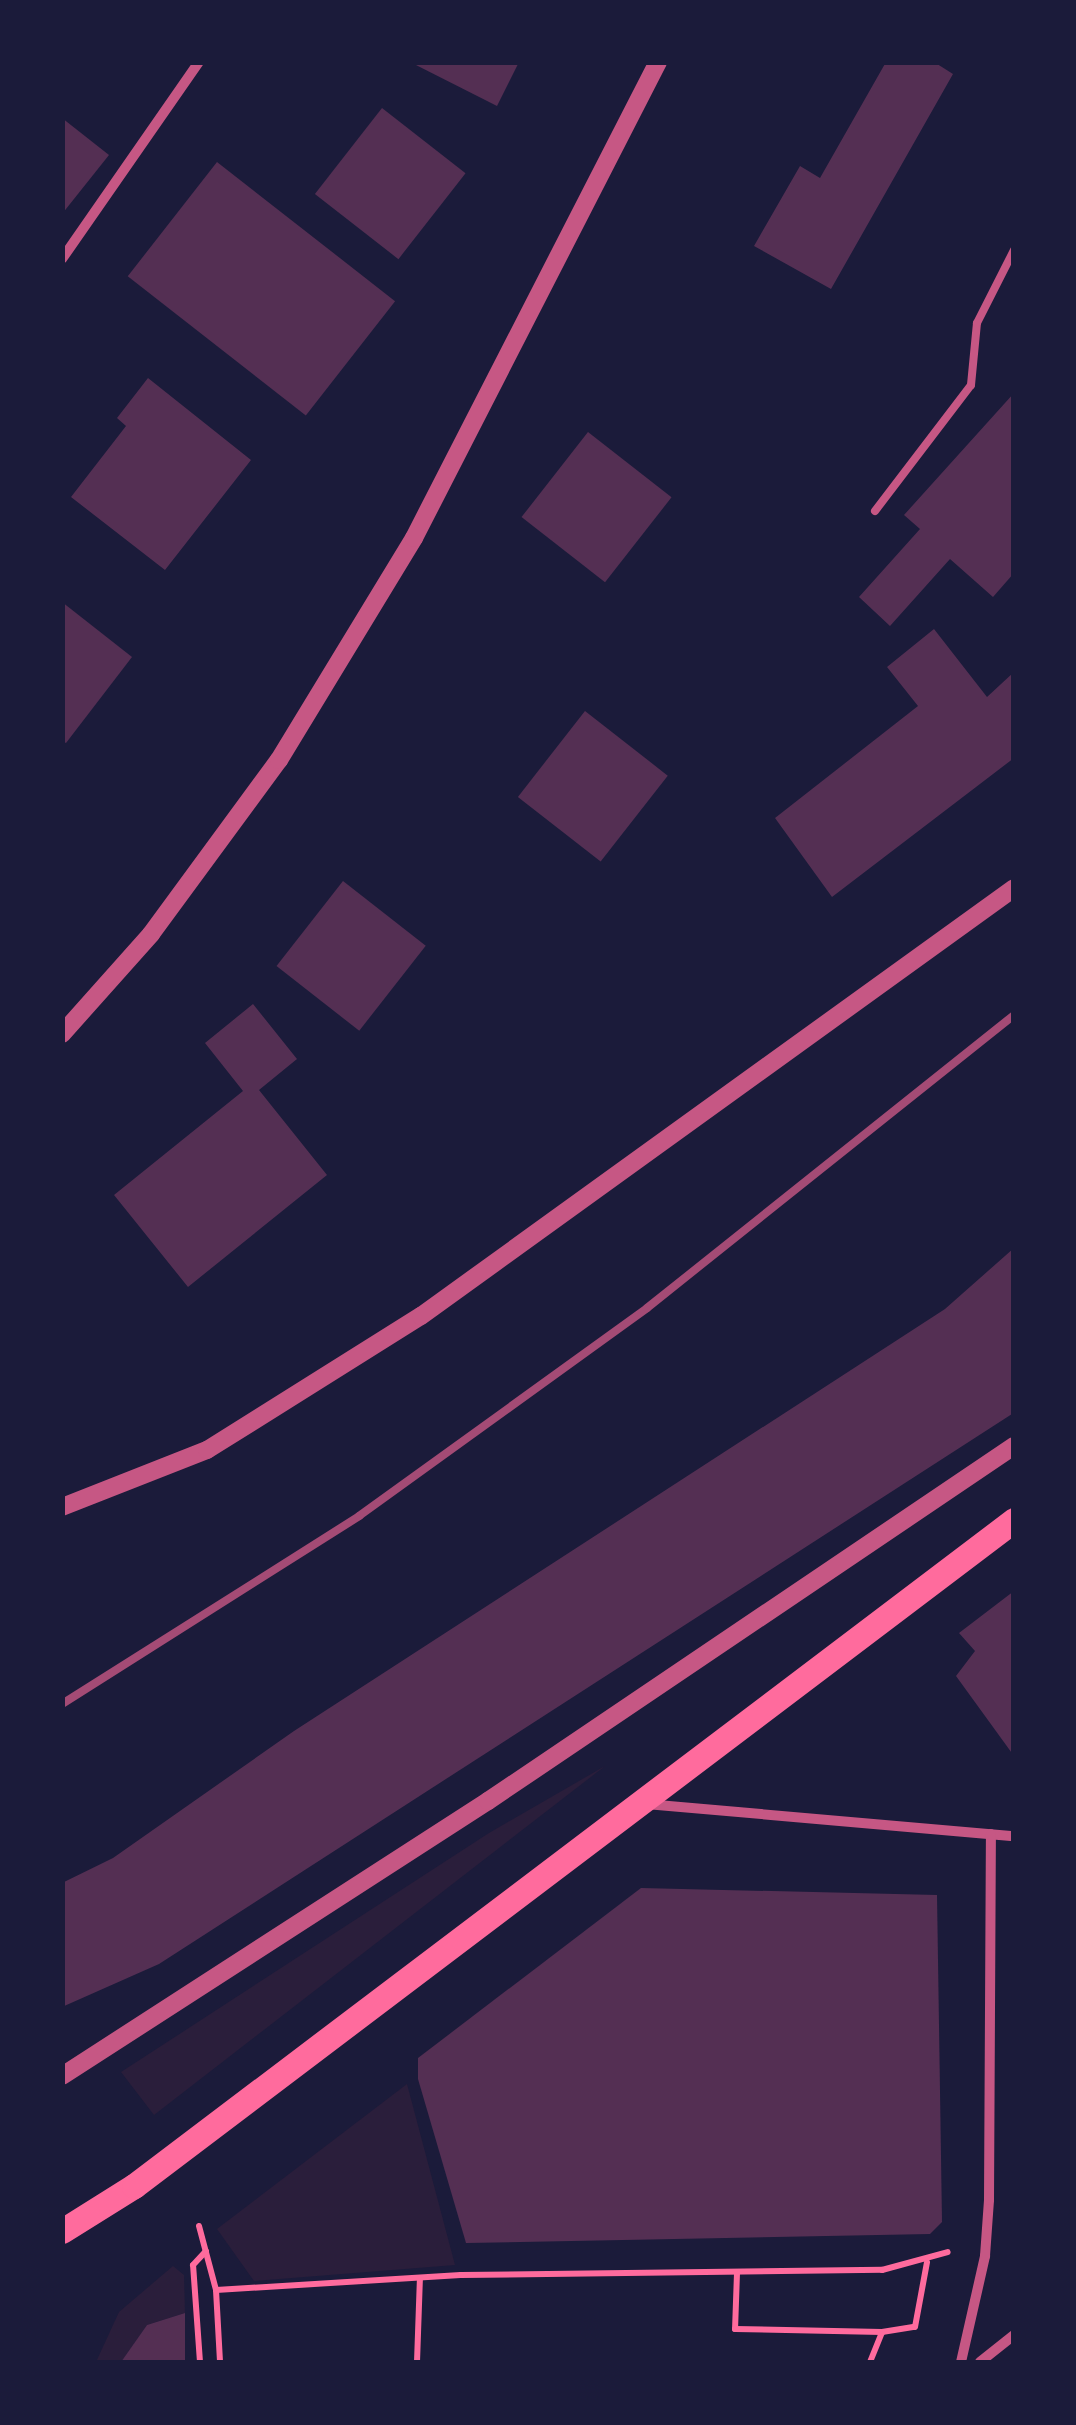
<!DOCTYPE html>
<html>
<head>
<meta charset="utf-8">
<style>
	body { margin:0 }
	#map { position:relative; width:1076px; height:2425px; overflow:hidden; background:#1b1b3a; font-family:Commissioner,sans-serif }
	div>[style] { position:absolute }
	.green>* { inset:0; background:#2a1e3b }
	.building>* { inset:0; background:#542f53; transform-origin:0 0 }
	.path>* { height:6px; margin:-3px; padding:0 3px; transform-origin:3px; border-radius:3px; background:#ff6b9d }
	.service>* { height:8px; margin:-4px; padding:0 4px; transform-origin:4px; border-radius:4px; background:#c65784 }
	.minor>* { height:10px; margin:-5px; padding:0 5px; transform-origin:5px; border-radius:5px; background:#c65784 }
	.tertiary>* { height:18px; margin:-9px; padding:0 9px; transform-origin:9px; border-radius:9px; background:#c65784 }
	.primary>* { height:25px; margin:-12.5px; padding:0 12.5px; transform-origin:12.5px; border-radius:12.5px; background:#ff6b9d }
	.rail>* { height:8px; margin:-4px; padding:0 4px; transform-origin:4px; border-radius:4px; background:#a44b75 }
	span { translate:-50% -50%; white-space:nowrap; text-align:center; line-height:1.15; -webkit-text-stroke:9px #1b1b3a; paint-order:stroke }
	.frame { position:absolute; inset:0; border:65px solid #1b1b3a; pointer-events:none }
</style>
</head>
<body>
<div id="map">
	<div class="green">
		<i style="clip-path:polygon(605px 1766px,154px 2115px,121px 2072px,489px 1833px)"></i>
		<i style="clip-path:polygon(407px 2084px,455px 2265px,254px 2281px,217px 2229px)"></i>
		<i style="clip-path:polygon(173px 2266px,184px 2275px,185px 2313px,147px 2325px,121px 2362px,96px 2362px,119px 2312px)"></i>
	</div>
	<div class="building">
		<i style="clip-path:polygon(410px 62px,519px 62px,497px 106px)"></i>
		<i style="clip-path:polygon(886px 62px,934px 62px,953px 74px,831px 289px,754px 246px,800px 166px,820px 178px)"></i>
		<i style="left:382px;top:108px;width:106px;height:109px;rotate:38deg"></i>
		<i style="clip-path:polygon(62px 118px,109px 155px,62px 214px)"></i>
		<i style="left:217px;top:162px;width:226px;height:145px;rotate:38deg"></i>
		<i style="clip-path:polygon(148px 378px,251px 460px,165px 570px,71px 497px,126px 426px,117px 418px)"></i>
		<i style="clip-path:polygon(1014px 393px,1014px 573px,993px 597px,950px 559px,890px 626px,859px 597px,920px 529px,904px 515px)"></i>
		<i style="left:588px;top:432px;width:106px;height:108px;rotate:38deg"></i>
		<i style="clip-path:polygon(62px 602px,132px 657px,66px 743px,62px 741px)"></i>
		<i style="clip-path:polygon(934px 629px,987px 697px,1014px 672px,1014px 758px,832px 897px,775px 818px,918px 706px,887px 667px)"></i>
		<i style="left:585px;top:711px;width:105px;height:109px;rotate:38deg"></i>
		<i style="left:343px;top:881px;width:105px;height:108px;rotate:38deg"></i>
		<i style="clip-path:polygon(253px 1004px,297px 1059px,259px 1090px,327px 1175px,188px 1287px,114px 1195px,243px 1091px,205px 1043px)"></i>
		<i style="clip-path:polygon(1014px 1248px,1012px 1414px,159px 1964px,62px 2007px,62px 1883px,113px 1858px,294px 1731px,945px 1309px)"></i>
		<i style="clip-path:polygon(1014px 1591px,1014px 1756px,956px 1676px,975px 1651px,959px 1633px)"></i>
		<i style="clip-path:polygon(641px 1888px,937px 1895px,942px 2222px,930px 2234px,466px 2243px,418px 2079px,418px 2058px)"></i>
		<i style="clip-path:polygon(185px 2313px,185px 2362px,121px 2362px,147px 2325px)"></i>
	</div>
	<div class="path">
		<i style="left:199px;top:2226px;width:66px;rotate:75.1deg"></i>
		<i style="left:216px;top:2290px;width:245px;rotate:-3.5deg"></i>
		<i style="left:461px;top:2275px;width:421px;rotate:-0.7deg"></i>
		<i style="left:882px;top:2270px;width:68px;rotate:-15.3deg"></i>
		<i style="left:737px;top:2273px;width:56px;rotate:92deg"></i>
		<i style="left:735px;top:2329px;width:147px;rotate:1.2deg"></i>
		<i style="left:216px;top:2290px;width:72px;rotate:86.8deg"></i>
		<i style="left:200px;top:2362px;width:97px;rotate:-94.1deg"></i>
		<i style="left:193px;top:2265px;width:19px;rotate:-47deg"></i>
		<i style="left:417px;top:2362px;width:84px;rotate:-88deg"></i>
		<i style="left:870px;top:2362px;width:32px;rotate:-68deg"></i>
		<i style="left:882px;top:2332px;width:33px;rotate:-9deg"></i>
		<i style="left:915px;top:2327px;width:66px;rotate:-79.5deg"></i>
	</div>
	<div class="service">
		<i style="left:875px;top:511px;width:158px;rotate:-52.7deg"></i>
		<i style="left:971px;top:385px;width:62px;rotate:-84.5deg"></i>
		<i style="left:977px;top:323px;width:82px;rotate:-63.1deg"></i>
	</div>
	<div class="minor">
		<i style="left:62px;top:259px;width:240px;rotate:-55.2deg"></i>
		<i style="left:646px;top:1804px;width:369px;rotate:5deg"></i>
		<i style="left:961px;top:2362px;width:109px;rotate:-77.2deg"></i>
		<i style="left:985px;top:2256px;width:56px;rotate:-85.9deg"></i>
		<i style="left:989px;top:2200px;width:366px;rotate:-89.7deg"></i>
		<i style="left:980px;top:2362px;width:43px;rotate:-38.5deg"></i>
	</div>
	<div class="tertiary">
		<i style="left:62px;top:1034px;width:134px;rotate:-48.3deg"></i>
		<i style="left:151px;top:934px;width:216px;rotate:-53.7deg"></i>
		<i style="left:279px;top:760px;width:260px;rotate:-58.7deg"></i>
		<i style="left:414px;top:538px;width:535px;rotate:-62.86deg"></i>
		<i style="left:62px;top:1507px;width:156px;rotate:-21.5deg"></i>
		<i style="left:207px;top:1450px;width:252px;rotate:-32.1deg"></i>
		<i style="left:421px;top:1316px;width:731px;rotate:-35.82deg"></i>
		<i style="left:62px;top:2076px;width:507px;rotate:-32.84deg"></i>
		<i style="left:488px;top:1801px;width:635px;rotate:-34.02deg"></i>
	</div>
	<div class="primary">
		<i style="left:62px;top:2231px;width:85px;rotate:-32deg"></i>
		<i style="left:134px;top:2186px;width:1104px;rotate:-37.12deg"></i>
	</div>
	<div class="rail">
		<i style="left:62px;top:1704px;width:352px;rotate:-32.3deg"></i>
		<i style="left:359px;top:1516px;width:355px;rotate:-35.8deg"></i>
		<i style="left:647px;top:1308px;width:470px;rotate:-38.6deg"></i>
	</div>
	<div class="frame"></div>
</div>
</body>
</html>
